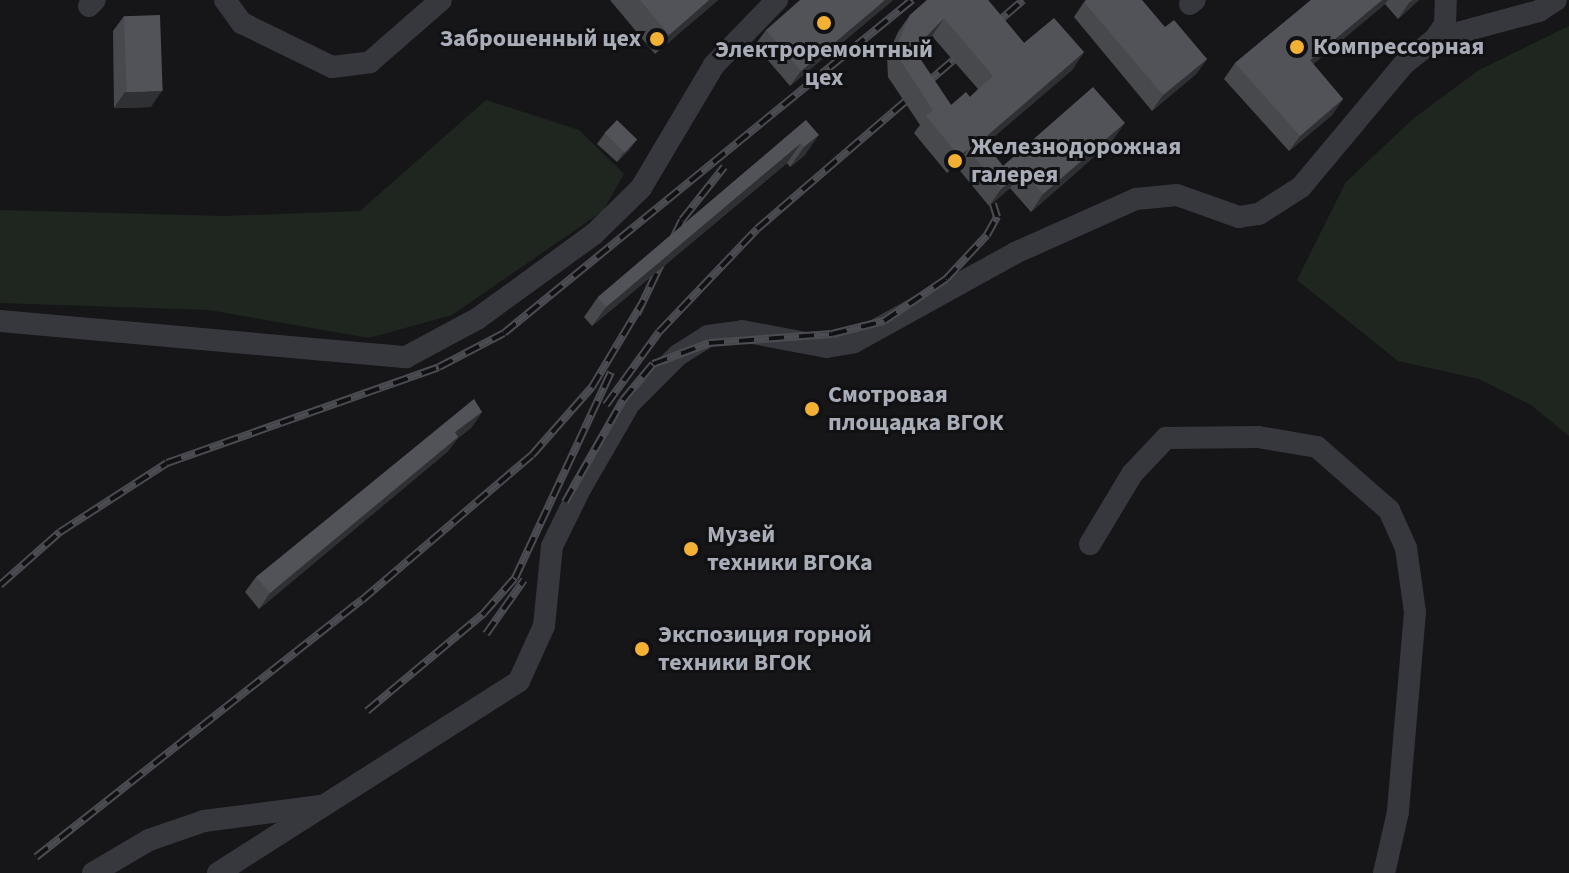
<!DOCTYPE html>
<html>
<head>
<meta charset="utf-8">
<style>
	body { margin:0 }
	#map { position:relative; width:1569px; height:873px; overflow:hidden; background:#161618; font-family:"Source Sans 3",sans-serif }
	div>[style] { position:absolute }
	.green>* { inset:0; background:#1e261f }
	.minor>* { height:22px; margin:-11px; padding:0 11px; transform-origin:11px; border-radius:11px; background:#37383d }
	.rail>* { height:8px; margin-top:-4px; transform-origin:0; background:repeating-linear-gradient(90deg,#111113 0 15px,#4a4c52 0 30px); box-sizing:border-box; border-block:2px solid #4a4c52 }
	.wall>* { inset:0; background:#47494d }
	.shaded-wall>* { inset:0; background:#2f3033 }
	.building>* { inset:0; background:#525359; transform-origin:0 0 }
	.dots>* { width:22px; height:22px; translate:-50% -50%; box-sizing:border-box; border:4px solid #111113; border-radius:50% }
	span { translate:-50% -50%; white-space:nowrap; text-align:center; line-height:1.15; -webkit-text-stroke:6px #111113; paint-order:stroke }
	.poi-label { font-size:24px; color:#a8adb8; font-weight:700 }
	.right { translate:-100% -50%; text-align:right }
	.left { translate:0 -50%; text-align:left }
</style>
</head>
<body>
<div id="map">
	<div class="green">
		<i style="clip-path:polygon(1569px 26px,1569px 436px,1531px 405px,1479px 379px,1398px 361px,1297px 280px,1346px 182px,1414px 118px,1479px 70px)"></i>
		<i style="clip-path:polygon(486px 100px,579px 130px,624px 174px,603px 211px,452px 315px,369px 338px,209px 310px,0 303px,0 210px,224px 216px,360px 211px)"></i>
	</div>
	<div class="minor">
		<i style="left:225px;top:0;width:29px;rotate:54deg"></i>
		<i style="left:242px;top:23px;width:100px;rotate:26.1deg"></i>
		<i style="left:332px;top:67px;width:38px;rotate:-7deg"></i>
		<i style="left:370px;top:62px;width:94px;rotate:-41.1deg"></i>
		<i style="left:1190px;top:4px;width:6px;rotate:-39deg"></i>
		<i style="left:89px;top:6px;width:8px;rotate:-45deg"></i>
		<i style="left:1435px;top:39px;width:108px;rotate:-15.1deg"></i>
		<i style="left:1539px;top:11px;width:20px;rotate:-33deg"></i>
		<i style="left:0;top:321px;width:408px;rotate:5.1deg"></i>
		<i style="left:406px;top:357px;width:81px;rotate:-28.2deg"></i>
		<i style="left:477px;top:319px;width:145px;rotate:-36deg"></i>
		<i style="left:594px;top:234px;width:66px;rotate:-44.4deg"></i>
		<i style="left:641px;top:188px;width:143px;rotate:-59.3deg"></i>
		<i style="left:714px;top:65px;width:91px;rotate:-45.9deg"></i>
		<i style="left:1090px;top:544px;width:82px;rotate:-59deg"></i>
		<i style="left:1132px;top:474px;width:50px;rotate:-46.6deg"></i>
		<i style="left:1166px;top:438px;width:92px;rotate:-0.6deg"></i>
		<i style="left:1258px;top:437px;width:60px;rotate:9.6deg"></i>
		<i style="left:1317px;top:447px;width:96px;rotate:41.2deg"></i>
		<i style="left:1389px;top:510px;width:42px;rotate:65.9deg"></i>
		<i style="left:1406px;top:548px;width:65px;rotate:82deg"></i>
		<i style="left:1415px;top:612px;width:201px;rotate:94.9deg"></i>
		<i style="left:1398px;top:812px;width:63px;rotate:102.9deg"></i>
		<i style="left:93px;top:873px;width:65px;rotate:-30.5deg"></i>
		<i style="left:149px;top:840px;width:58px;rotate:-19.1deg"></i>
		<i style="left:204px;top:821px;width:117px;rotate:-7.4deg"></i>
		<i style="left:218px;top:873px;width:357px;rotate:-32.5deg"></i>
		<i style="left:519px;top:681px;width:60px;rotate:-65.6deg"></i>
		<i style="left:544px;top:626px;width:80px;rotate:-84.3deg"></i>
		<i style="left:552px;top:546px;width:64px;rotate:-63.8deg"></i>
		<i style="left:580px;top:489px;width:98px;rotate:-60deg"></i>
		<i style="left:629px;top:404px;width:69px;rotate:-45deg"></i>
		<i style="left:678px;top:355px;width:36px;rotate:-32deg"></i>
		<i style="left:708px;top:336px;width:34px;rotate:-8deg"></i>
		<i style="left:742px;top:331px;width:86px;rotate:10.7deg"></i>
		<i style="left:827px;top:347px;width:27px;rotate:-10deg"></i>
		<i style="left:854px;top:342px;width:184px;rotate:-28.9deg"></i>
		<i style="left:1015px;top:253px;width:133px;rotate:-24.1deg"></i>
		<i style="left:1136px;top:199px;width:41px;rotate:-5.6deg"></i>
		<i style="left:1177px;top:195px;width:66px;rotate:19.5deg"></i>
		<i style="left:1239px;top:217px;width:20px;rotate:-9deg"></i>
		<i style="left:1259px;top:214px;width:50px;rotate:-32.7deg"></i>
		<i style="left:1301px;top:187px;width:160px;rotate:-50.1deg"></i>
		<i style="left:1404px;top:64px;width:40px;rotate:-39deg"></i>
		<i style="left:1435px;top:39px;width:18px;rotate:-56deg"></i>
		<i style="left:1445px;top:24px;width:24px;rotate:-88deg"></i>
	</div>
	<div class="rail">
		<i style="left:637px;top:314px;width:104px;rotate:-64.4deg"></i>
		<i style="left:682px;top:220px;width:68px;rotate:-51.6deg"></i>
		<i style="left:606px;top:405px;width:90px;rotate:-54deg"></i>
		<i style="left:659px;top:332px;width:142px;rotate:-46.4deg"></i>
		<i style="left:757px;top:229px;width:351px;rotate:-40.7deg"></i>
		<i style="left:565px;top:502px;width:117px;rotate:-60.4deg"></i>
		<i style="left:623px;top:400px;width:47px;rotate:-50.2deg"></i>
		<i style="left:653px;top:364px;width:60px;rotate:-20.6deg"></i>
		<i style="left:709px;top:343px;width:123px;rotate:-4.2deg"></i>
		<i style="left:832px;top:334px;width:54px;rotate:-14deg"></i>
		<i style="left:884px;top:321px;width:75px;rotate:-34.1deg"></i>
		<i style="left:946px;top:279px;width:60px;rotate:-47deg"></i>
		<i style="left:987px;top:235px;width:21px;rotate:-61deg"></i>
		<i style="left:997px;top:217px;width:14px;rotate:-107deg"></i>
		<i style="left:0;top:585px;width:80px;rotate:-41.5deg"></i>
		<i style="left:60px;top:532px;width:127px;rotate:-32.8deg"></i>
		<i style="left:167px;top:463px;width:288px;rotate:-19.4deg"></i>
		<i style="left:439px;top:367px;width:73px;rotate:-27.6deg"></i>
		<i style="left:504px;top:333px;width:527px;rotate:-39.22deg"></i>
		<i style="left:486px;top:634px;width:66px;rotate:-54.9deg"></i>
		<i style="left:367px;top:711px;width:153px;rotate:-39.9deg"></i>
		<i style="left:484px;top:613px;width:47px;rotate:-48.5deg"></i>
		<i style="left:515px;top:578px;width:227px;rotate:-65deg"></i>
		<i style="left:36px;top:857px;width:415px;rotate:-38.3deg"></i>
		<i style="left:362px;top:600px;width:223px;rotate:-40.5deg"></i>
		<i style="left:532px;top:455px;width:91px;rotate:-48.6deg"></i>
		<i style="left:592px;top:387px;width:96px;rotate:-59.1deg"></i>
	</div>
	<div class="wall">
		<i style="clip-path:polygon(610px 0,718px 0,655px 54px)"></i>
		<i style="clip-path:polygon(893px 0,790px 86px,755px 45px,766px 30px)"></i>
		<i style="clip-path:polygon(evenodd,927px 0,990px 0,988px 0,1024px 43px,1084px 52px,1072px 70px,985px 144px,1003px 166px,1113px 140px,1031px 212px,1010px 188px,989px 206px,956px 166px,947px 173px,914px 133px,920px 125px,888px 77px,887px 57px,898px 32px,910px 15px,927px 0,932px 36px,978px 89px,970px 97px,951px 105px,921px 60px,921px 46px,932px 36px)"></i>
		<i style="clip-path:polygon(1311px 0,1419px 0,1398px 19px,1385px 4px,1313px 64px,1343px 99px,1332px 115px,1289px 151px,1224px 79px,1235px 63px)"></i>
		<i style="clip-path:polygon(1084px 2px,1165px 27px,1207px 59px,1196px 74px,1152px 111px,1074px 17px)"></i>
		<i style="clip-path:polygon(124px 16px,151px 107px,114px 108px,113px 31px)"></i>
		<i style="clip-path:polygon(806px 120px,805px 155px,790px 167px,787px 163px,592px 326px,584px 317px,598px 297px)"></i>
		<i style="clip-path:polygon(605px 133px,637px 139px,629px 150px,617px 162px,597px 144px)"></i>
		<i style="clip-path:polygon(482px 412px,471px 428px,458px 438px,447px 452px,259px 609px,245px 592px,256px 577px)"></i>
	</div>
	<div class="shaded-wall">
		<i style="clip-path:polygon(709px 0,718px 0,655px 54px,669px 35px)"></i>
		<i style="clip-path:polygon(885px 0,893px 0,790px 86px,801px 71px)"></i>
		<i style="clip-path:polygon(1382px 0,1388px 0,1385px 4px,1299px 76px,1310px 60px)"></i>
		<i style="clip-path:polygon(1413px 0,1419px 0,1398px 19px,1409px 3px)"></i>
		<i style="clip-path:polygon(944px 18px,932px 36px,909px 58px,922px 41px)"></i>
		<i style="clip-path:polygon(1084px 52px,1072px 70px,973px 155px,982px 140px)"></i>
		<i style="clip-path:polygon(1207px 59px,1196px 74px,1152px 111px,1163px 95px)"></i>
		<i style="clip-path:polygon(162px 91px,151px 107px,114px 108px,125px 92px)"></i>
		<i style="clip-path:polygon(1343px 99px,1332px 115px,1289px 151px,1300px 136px)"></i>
		<i style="clip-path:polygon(1125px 123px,1113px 140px,1031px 212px,1043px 194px)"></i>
		<i style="clip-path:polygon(819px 135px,805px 155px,790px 167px,804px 147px)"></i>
		<i style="clip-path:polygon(637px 139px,629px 150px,617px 162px,624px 152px)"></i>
		<i style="clip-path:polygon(801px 143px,787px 163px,592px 326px,606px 307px)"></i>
		<i style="clip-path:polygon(968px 149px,956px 166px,947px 173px,959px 156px)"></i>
		<i style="clip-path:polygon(1023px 171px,1010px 188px,989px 206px,1001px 189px)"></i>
		<i style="clip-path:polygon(482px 412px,471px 428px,458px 438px,447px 452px,259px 609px,270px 593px,455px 432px)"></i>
	</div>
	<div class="building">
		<i style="clip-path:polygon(640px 0,709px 0,669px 35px)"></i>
		<i style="clip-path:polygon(800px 0,885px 0,801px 71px,766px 30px)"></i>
		<i style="clip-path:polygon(evenodd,927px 0,988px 0,1024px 43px,1054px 18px,1084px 52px,982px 140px,1003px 166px,1093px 87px,1125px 123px,1043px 194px,1023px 171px,1001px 189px,968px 149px,959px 156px,926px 116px,933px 110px,900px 60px,899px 40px,910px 15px,927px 0,944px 18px,993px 76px,970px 97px,966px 92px,951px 105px,921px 60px,922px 41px,944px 18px)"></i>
		<i style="clip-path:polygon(1086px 0,1142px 0,1165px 27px,1174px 20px,1207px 59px,1163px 95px,1084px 2px)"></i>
		<i style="clip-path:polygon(1311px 0,1382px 0,1310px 60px,1343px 99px,1300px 136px,1235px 63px)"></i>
		<i style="left:160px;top:15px;width:76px;height:36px;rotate:88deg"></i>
		<i style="left:617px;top:120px;width:28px;height:18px;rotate:44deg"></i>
		<i style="clip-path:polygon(806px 120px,819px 135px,804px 147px,801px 143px,606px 307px,598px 297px)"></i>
		<i style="clip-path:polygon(474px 399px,482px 412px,455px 432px,458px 437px,270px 593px,256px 577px)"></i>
	</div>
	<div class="dots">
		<i style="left:824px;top:23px;background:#f2b134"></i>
		<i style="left:657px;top:39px;background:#f2b134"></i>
		<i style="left:1297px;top:47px;background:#f2b134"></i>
		<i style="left:955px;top:161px;background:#f2b134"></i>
		<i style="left:812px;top:409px;background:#f2b134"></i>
		<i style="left:691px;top:549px;background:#f2b134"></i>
		<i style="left:642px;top:649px;background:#f2b134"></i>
	</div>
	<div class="poi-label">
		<span class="right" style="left:641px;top:39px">Заброшенный цех</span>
		<span class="left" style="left:1313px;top:47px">Компрессорная</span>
		<span style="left:824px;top:64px">Электроремонтный<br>цех</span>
		<span class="left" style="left:971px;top:161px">Железнодорожная<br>галерея</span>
		<span class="left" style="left:828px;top:409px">Смотровая<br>площадка ВГОК</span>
		<span class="left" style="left:707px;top:549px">Музей<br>техники ВГОКа</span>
		<span class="left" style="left:658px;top:649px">Экспозиция горной<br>техники ВГОК</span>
	</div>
</div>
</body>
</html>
